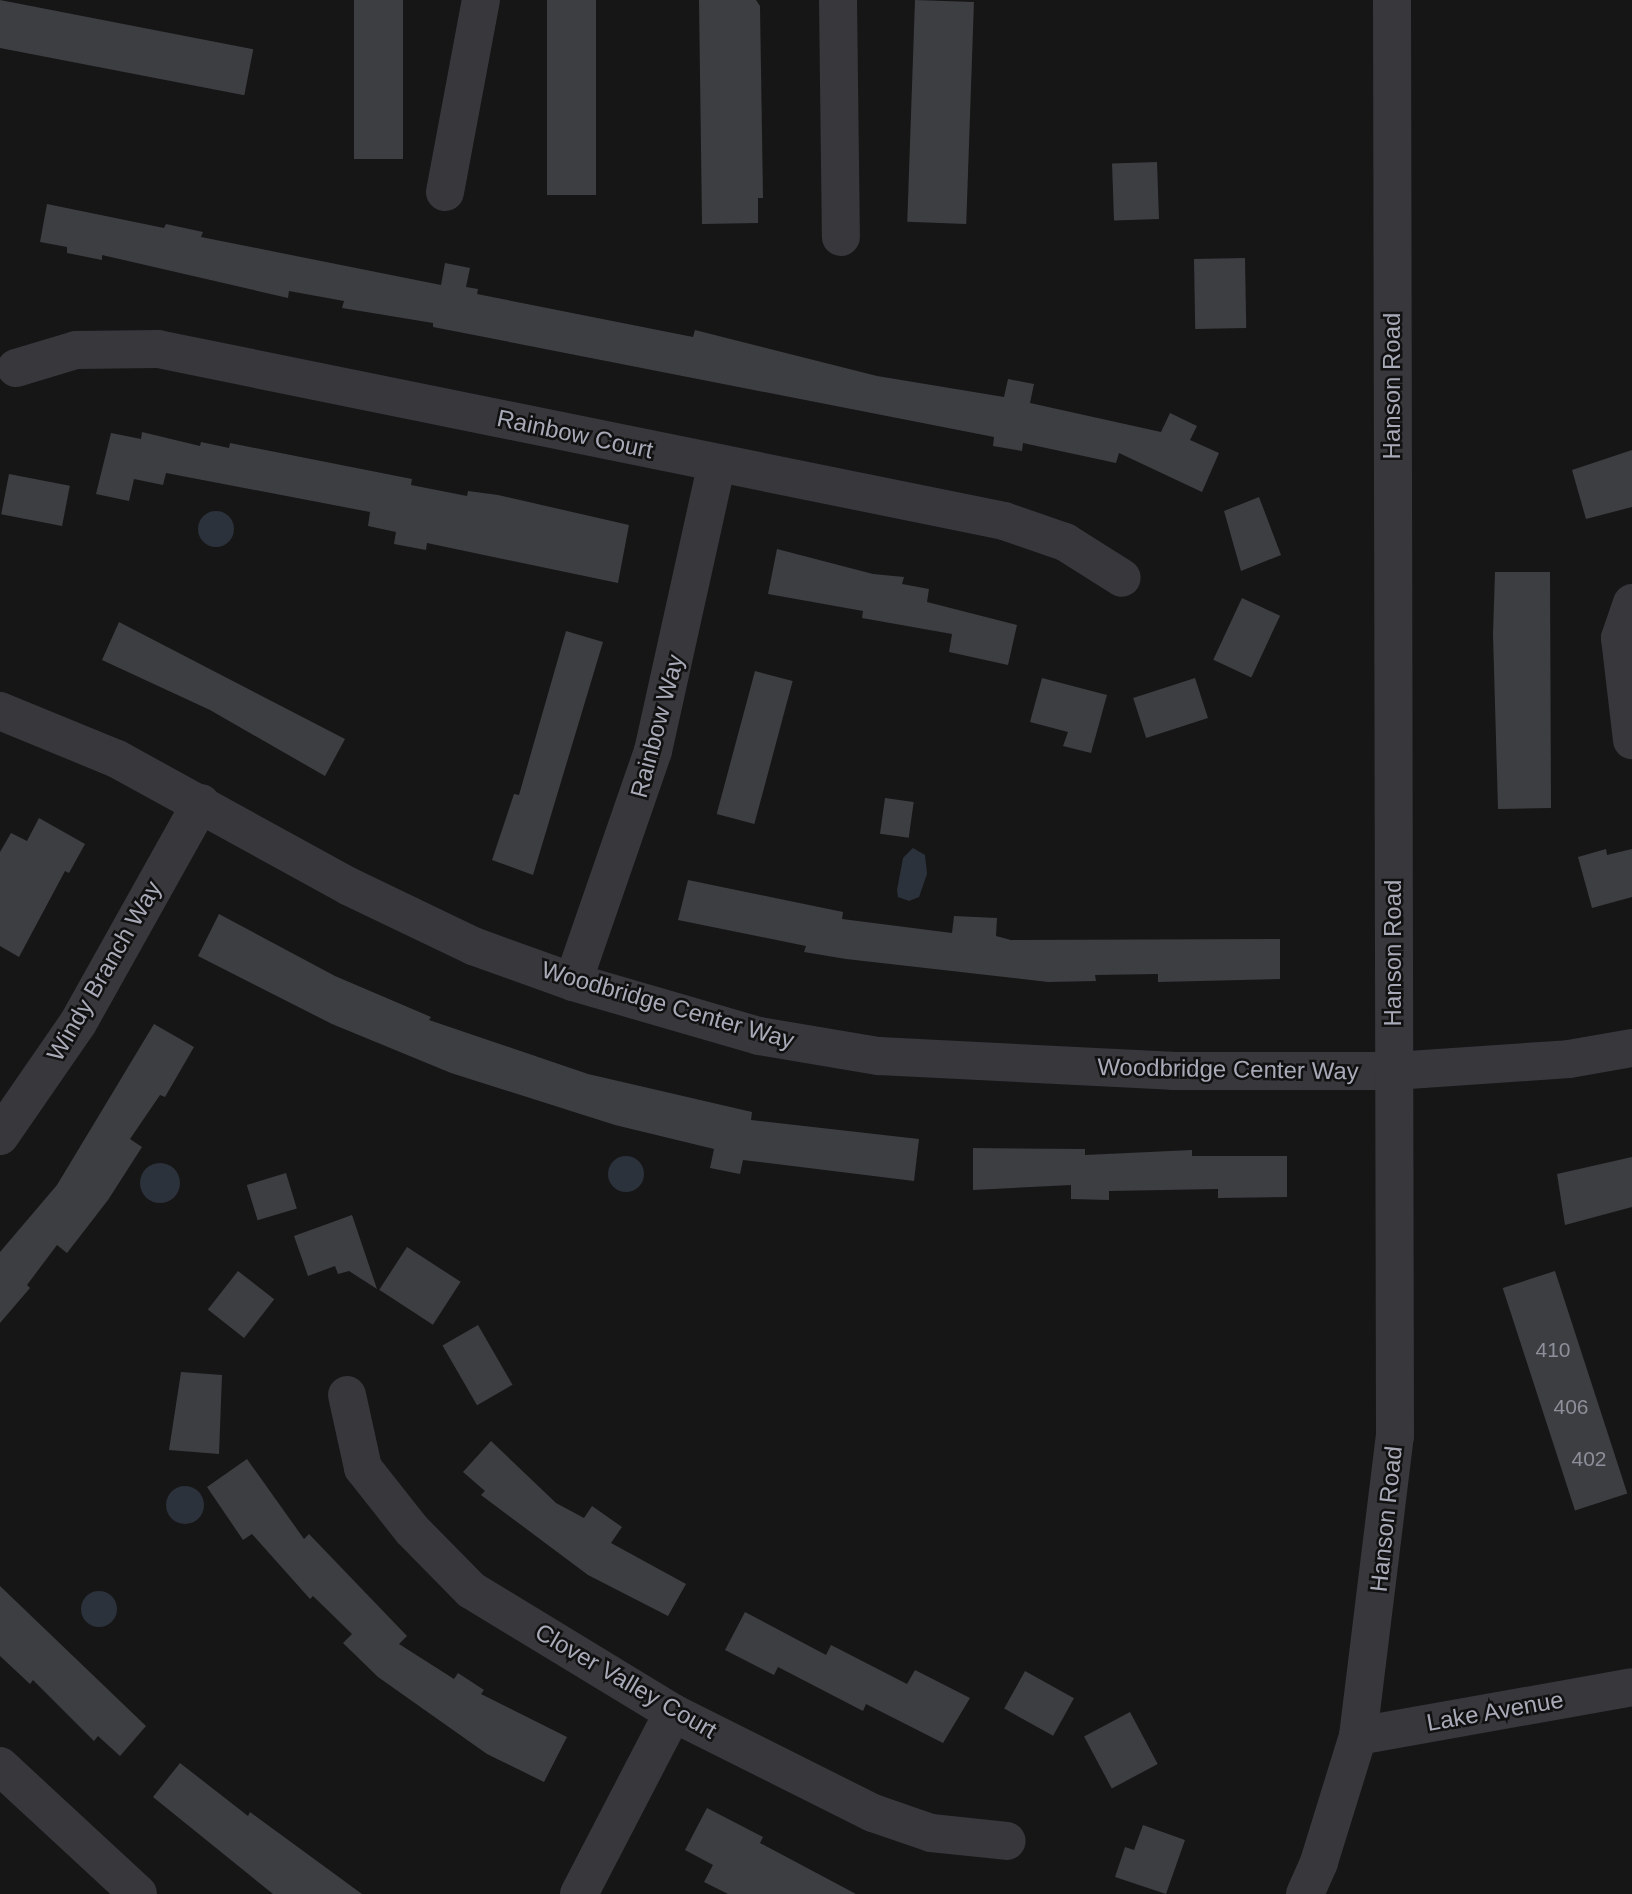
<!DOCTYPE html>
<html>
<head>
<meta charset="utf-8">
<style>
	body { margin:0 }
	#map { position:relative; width:1632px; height:1894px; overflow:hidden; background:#161617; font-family:Helvetica,sans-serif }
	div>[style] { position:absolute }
	.water>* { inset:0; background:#2c323b }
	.round { border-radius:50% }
	.building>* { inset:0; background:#3d3e41; transform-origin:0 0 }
	.minor>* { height:38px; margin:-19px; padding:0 19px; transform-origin:19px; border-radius:19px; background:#37373c }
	span { translate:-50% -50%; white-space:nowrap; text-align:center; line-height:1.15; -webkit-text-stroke:5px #111112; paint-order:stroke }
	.number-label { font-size:21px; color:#8d8f9a }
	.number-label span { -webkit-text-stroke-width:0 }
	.street-label { font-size:24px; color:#a8aab7 }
</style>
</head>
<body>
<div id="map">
	<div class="water">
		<i class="round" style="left:198px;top:511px;width:36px;height:36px"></i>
		<i style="clip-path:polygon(913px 848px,925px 855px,927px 874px,919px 897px,909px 901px,898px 897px,897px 890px,903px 858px)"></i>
		<i class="round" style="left:608px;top:1156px;width:36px;height:36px"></i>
		<i class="round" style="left:140px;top:1163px;width:40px;height:40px"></i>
		<i class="round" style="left:166px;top:1486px;width:38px;height:38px"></i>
		<i class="round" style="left:81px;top:1591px;width:36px;height:36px"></i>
	</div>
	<div class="building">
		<i style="left:0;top:0;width:258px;height:47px;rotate:11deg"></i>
		<i style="left:354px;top:0;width:49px;height:159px"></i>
		<i style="left:547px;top:0;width:49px;height:195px"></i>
		<i style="clip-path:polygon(699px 0,756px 0,760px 6px,763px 198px,758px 198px,758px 223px,702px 224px)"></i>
		<i style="left:915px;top:0;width:59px;height:222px;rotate:2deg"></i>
		<i style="left:1157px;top:162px;width:57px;height:45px;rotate:88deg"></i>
		<i style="clip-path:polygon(47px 204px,164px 228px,166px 224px,203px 232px,201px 237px,441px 285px,445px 263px,470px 268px,466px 287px,478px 289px,477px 294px,693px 337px,695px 330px,877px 376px,1004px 397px,1008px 379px,1034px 384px,1030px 403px,1161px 432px,1170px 413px,1197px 426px,1190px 440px,1219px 453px,1202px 492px,1119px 453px,1116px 463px,1023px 443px,1022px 451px,993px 446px,994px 437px,433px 327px,433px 323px,342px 308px,344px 301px,289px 291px,288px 298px,102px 255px,102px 260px,67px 253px,67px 247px,40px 242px)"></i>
		<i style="left:1245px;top:258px;width:70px;height:51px;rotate:89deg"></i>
		<i style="clip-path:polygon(142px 432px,200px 446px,201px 442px,229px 448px,230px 443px,412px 479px,411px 485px,467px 496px,468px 491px,498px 495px,629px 525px,618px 583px,427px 543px,426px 550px,394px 544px,396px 532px,368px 526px,370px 512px,166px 473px,163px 485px,134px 479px,129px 501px,96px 494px,111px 433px,141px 439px)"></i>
		<i style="clip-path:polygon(1632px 450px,1632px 507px,1586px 519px,1572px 470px)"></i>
		<i style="left:9px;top:474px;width:62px;height:41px;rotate:11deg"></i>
		<i style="clip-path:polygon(1259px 497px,1281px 555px,1241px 571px,1224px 511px)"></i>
		<i style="clip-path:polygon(777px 549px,873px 574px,904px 577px,902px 584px,929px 589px,927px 602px,1017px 625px,1008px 665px,949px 652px,952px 634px,862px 618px,863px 611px,768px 594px)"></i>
		<i style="clip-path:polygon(1495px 572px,1550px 572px,1551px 808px,1498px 809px,1493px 634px)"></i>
		<i style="left:1242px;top:598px;width:42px;height:68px;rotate:25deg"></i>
		<i style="clip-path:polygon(119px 622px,345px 739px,325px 776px,210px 710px,102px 660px)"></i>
		<i style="clip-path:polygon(566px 631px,603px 642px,533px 875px,492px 860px,514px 794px,519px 795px)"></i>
		<i style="left:755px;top:671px;width:39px;height:148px;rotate:15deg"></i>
		<i style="clip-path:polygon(1042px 678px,1107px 695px,1091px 753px,1063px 746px,1068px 732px,1030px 722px)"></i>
		<i style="left:1195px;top:678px;width:42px;height:65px;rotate:72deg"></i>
		<i style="left:885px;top:798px;width:29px;height:36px;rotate:8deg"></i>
		<i style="clip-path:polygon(39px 818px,85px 844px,69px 873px,65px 871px,19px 957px,0 946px,0 852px,11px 833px,27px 841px)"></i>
		<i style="clip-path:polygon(1606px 849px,1607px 855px,1632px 849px,1632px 897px,1592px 908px,1578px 857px)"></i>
		<i style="clip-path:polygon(688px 880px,843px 912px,842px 919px,952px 933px,954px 916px,997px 918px,996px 936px,1011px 940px,1280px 939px,1280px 979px,1158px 982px,1158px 974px,1095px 975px,1096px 981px,1048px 982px,846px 959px,804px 952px,806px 946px,678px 920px)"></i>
		<i style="clip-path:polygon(219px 914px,335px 976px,431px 1017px,429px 1020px,588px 1074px,752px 1112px,751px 1120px,919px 1139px,914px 1181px,743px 1160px,740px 1174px,710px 1168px,714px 1149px,615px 1125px,451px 1073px,332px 1024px,198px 956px)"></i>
		<i style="clip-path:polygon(154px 1024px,194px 1047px,165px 1097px,160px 1095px,130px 1139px,142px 1147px,108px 1200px,67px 1253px,57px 1245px,27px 1285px,30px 1288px,0 1323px,0 1252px,57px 1185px)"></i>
		<i style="clip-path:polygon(973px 1148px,1085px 1149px,1085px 1155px,1192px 1150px,1192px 1156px,1287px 1156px,1287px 1197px,1218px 1198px,1218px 1189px,1109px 1191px,1109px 1200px,1071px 1199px,1071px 1185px,973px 1190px)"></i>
		<i style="clip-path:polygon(1632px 1157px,1632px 1207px,1565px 1225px,1557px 1174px)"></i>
		<i style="left:286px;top:1173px;width:37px;height:41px;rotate:73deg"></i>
		<i style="clip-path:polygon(352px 1215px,377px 1289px,349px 1271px,338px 1274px,335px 1266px,308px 1276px,294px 1236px)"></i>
		<i style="left:407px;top:1247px;width:64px;height:51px;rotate:33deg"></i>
		<i style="left:238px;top:1271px;width:46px;height:49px;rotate:38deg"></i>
		<i style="left:1555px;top:1271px;width:234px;height:55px;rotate:72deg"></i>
		<i style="left:478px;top:1325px;width:69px;height:41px;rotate:60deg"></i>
		<i style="clip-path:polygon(181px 1372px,222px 1375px,219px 1454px,169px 1450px)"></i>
		<i style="clip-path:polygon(491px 1441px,556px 1503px,584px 1518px,592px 1506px,622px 1527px,611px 1543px,686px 1584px,668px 1616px,588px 1575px,481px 1495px,485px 1491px,463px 1472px)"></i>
		<i style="clip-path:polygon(247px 1459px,304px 1539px,309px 1534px,407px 1636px,399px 1644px,454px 1679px,458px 1673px,484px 1690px,481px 1694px,567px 1737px,544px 1782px,487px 1754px,378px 1677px,343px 1643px,352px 1634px,313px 1596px,310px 1599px,252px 1534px,243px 1540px,207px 1487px)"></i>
		<i style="clip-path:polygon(0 1586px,146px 1726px,120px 1756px,98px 1736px,94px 1741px,33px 1680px,30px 1684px,0 1656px)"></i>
		<i style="clip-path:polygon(745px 1612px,826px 1655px,831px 1645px,907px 1684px,915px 1670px,970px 1698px,943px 1743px,866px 1704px,863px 1711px,778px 1667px,774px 1675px,725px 1650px)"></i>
		<i style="left:1025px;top:1671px;width:56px;height:43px;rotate:29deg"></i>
		<i style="left:1130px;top:1712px;width:59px;height:52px;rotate:62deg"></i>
		<i style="clip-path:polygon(180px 1763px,248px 1816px,250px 1812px,362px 1894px,273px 1894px,153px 1797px)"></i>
		<i style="clip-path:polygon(707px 1808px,763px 1837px,760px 1843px,856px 1894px,728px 1894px,704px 1882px,713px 1865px,685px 1850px)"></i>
		<i style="clip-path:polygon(1143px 1825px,1185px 1840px,1166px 1894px,1115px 1877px,1125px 1847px,1134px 1850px)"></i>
	</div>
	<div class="minor">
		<i style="left:838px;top:0;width:237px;rotate:89.3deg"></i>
		<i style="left:445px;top:192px;width:195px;rotate:-79.4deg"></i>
		<i style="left:16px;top:368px;width:63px;rotate:-16.7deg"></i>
		<i style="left:76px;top:350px;width:82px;rotate:-0.7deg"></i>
		<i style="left:158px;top:349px;width:863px;rotate:11.49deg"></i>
		<i style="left:1004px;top:521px;width:65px;rotate:19deg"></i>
		<i style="left:1065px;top:542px;width:67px;rotate:32.3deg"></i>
		<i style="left:1632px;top:603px;width:37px;rotate:109deg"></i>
		<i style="left:1620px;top:638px;width:103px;rotate:83.3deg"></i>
		<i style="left:0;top:711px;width:126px;rotate:22.3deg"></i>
		<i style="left:117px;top:759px;width:264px;rotate:28.8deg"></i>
		<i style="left:348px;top:886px;width:139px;rotate:25.6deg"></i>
		<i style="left:473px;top:946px;width:106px;rotate:19.8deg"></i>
		<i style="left:573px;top:982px;width:194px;rotate:16.2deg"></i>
		<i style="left:759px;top:1036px;width:122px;rotate:9.5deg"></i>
		<i style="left:879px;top:1056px;width:293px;rotate:2.9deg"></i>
		<i style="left:1172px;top:1071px;width:222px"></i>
		<i style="left:1394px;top:1071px;width:175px;rotate:-3.9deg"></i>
		<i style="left:1569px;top:1059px;width:64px;rotate:-9.9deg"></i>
		<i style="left:573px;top:982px;width:244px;rotate:-70.9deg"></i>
		<i style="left:653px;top:751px;width:295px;rotate:-77.5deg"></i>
		<i style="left:0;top:1136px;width:137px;rotate:-55.4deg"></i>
		<i style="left:78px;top:1023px;width:252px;rotate:-60.8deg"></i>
		<i style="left:347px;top:1395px;width:75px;rotate:77.6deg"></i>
		<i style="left:363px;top:1468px;width:79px;rotate:51.7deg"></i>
		<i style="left:412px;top:1530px;width:84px;rotate:45.5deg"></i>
		<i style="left:471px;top:1590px;width:237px;rotate:31.3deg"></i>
		<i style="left:673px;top:1713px;width:224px;rotate:26.6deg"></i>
		<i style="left:873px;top:1813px;width:61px;rotate:19deg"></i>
		<i style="left:931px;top:1833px;width:76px;rotate:6deg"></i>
		<i style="left:1358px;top:1736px;width:278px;rotate:-10.1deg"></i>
		<i style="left:0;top:1766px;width:188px;rotate:42.8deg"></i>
		<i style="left:579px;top:1894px;width:204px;rotate:-62.6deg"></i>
		<i style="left:1305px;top:1894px;width:35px;rotate:-66deg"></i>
		<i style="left:1319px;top:1862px;width:132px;rotate:-72.8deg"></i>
		<i style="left:1358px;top:1736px;width:302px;rotate:-83deg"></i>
		<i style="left:1395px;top:1436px;width:1436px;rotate:-90.12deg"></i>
	</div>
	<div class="number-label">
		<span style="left:1553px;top:1350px">410</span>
		<span style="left:1571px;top:1407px">406</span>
		<span style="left:1589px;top:1459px">402</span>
	</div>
	<div class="street-label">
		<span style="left:1392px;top:386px;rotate:-90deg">Hanson Road</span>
		<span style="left:575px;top:434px;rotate:12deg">Rainbow Court</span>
		<span style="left:657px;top:726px;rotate:-75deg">Rainbow Way</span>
		<span style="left:1393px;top:953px;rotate:-90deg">Hanson Road</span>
		<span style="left:104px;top:971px;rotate:-60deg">Windy Branch Way</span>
		<span style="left:668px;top:1005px;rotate:16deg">Woodbridge Center Way</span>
		<span style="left:1228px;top:1069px;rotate:1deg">Woodbridge Center Way</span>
		<span style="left:1386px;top:1519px;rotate:-84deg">Hanson Road</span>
		<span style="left:626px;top:1681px;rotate:30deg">Clover Valley Court</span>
		<span style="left:1495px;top:1711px;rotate:-10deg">Lake Avenue</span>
	</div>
</div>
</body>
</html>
